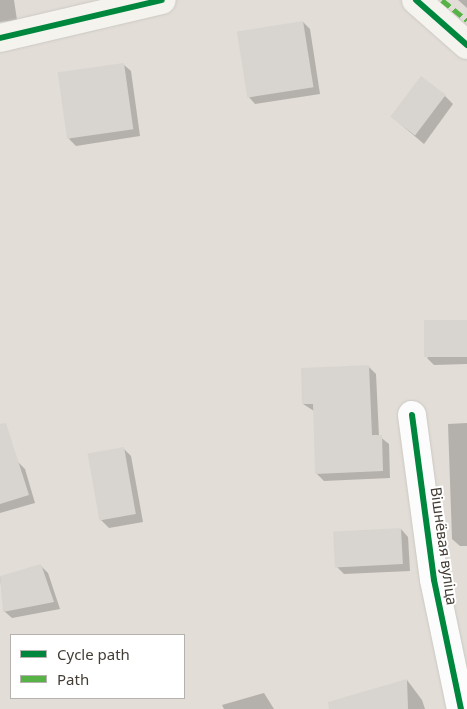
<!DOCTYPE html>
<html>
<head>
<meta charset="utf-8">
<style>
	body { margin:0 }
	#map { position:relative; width:467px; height:709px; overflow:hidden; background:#eeece8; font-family:"Noto Sans",sans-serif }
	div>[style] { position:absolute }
	.residential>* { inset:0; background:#e2ddd6 }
	.shadow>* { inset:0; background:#0003 }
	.building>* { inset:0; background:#d8d5d0; transform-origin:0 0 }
	.roads { filter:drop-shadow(0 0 1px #cbc8c4) drop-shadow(0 0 1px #cbc8c4) }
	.street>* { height:28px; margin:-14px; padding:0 14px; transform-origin:14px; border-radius:14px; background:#fcfcfc }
	.secondary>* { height:28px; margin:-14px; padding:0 14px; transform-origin:14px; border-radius:14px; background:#f5f3ee }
	.quiet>* { height:5px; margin-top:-2.5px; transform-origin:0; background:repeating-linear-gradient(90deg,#57b346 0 10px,transparent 0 15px) }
	.cycleway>* { height:6px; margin:-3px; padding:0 3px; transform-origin:3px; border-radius:3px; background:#00873e }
	span { translate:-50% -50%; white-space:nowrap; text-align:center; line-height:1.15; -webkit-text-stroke:4px #fff; paint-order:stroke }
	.street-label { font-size:15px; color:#433d35 }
	.legend { position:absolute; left:10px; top:634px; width:175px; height:65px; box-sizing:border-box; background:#fff; border:1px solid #b4b1ae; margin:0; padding:6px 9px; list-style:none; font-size:15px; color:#433d35 }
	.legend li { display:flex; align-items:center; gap:10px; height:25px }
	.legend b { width:25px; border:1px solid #b4b1ae }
</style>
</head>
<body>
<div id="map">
	<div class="residential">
		<i style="clip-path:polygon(evenodd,0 0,467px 0,467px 709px,0 709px,0 0,11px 635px,184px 635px,184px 698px,11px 698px,11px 635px)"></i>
	</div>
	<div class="shadow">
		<i style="clip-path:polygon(0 0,14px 0,17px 20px,0 22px)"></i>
		<i style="clip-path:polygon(458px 0,467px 0,467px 8px)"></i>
		<i style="clip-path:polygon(303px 22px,310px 29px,320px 94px,255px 104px,248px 96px)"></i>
		<i style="clip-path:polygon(123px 64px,131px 71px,140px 136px,76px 146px,69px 139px)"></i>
		<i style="clip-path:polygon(445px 96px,453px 104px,424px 144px,399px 123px)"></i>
		<i style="clip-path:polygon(467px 322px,467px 364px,434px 365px,427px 358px)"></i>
		<i style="clip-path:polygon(369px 367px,376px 374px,379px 436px,389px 444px,390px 478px,324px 481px,316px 473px,314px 411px,303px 404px)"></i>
		<i style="clip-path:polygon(467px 423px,467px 546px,460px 546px,452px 539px,448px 424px)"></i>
		<i style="clip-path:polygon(124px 449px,131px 456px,143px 522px,109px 528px,101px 520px)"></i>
		<i style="clip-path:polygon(17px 461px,25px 469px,35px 503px,0 513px,0 466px)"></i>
		<i style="clip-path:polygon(401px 529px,408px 537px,410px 571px,344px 574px,336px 566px)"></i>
		<i style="clip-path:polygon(41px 566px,48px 573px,60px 609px,12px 618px,4px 611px,0 577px)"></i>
		<i style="clip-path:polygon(407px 680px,422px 700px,425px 709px,375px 709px)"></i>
		<i style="clip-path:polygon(264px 693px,274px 709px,224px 709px,222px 705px)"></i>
	</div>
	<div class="building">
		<i style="left:303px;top:21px;width:67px;height:67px;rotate:81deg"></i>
		<i style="left:124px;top:63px;width:67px;height:67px;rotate:82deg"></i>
		<i style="left:421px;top:76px;width:31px;height:51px;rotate:37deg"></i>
		<i style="left:467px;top:320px;width:37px;height:43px;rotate:90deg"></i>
		<i style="clip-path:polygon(369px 365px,372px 435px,382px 435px,383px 471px,315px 474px,313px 404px,302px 404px,301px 368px)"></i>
		<i style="clip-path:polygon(6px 423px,29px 495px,0 504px,0 424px)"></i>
		<i style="left:124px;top:447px;width:68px;height:37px;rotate:80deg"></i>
		<i style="left:401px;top:528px;width:36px;height:68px;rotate:87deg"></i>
		<i style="clip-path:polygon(41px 564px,54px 602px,3px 612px,0 576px)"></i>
		<i style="clip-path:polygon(407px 679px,408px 709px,329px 709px,328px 702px)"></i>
	</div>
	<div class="roads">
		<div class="street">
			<i style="left:412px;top:415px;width:166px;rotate:82.4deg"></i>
			<i style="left:434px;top:580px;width:132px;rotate:78.2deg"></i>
		</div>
		<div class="secondary">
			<i style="left:416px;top:0;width:68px;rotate:41.4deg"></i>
			<i style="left:0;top:38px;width:166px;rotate:-13.2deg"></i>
		</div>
	</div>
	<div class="quiet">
		<i style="left:442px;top:0;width:32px;rotate:39deg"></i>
	</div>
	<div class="cycleway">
		<i style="left:416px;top:0;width:68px;rotate:41.4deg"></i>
		<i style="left:0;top:38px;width:166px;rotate:-13.2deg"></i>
		<i style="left:412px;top:415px;width:166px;rotate:82.4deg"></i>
		<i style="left:434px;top:580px;width:132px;rotate:78.2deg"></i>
	</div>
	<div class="street-label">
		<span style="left:444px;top:546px;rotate:82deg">Вішнёвая вуліца</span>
	</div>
	<ul class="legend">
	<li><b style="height:6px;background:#00873e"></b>Cycle path</li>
	<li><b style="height:6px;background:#57b346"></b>Path</li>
	</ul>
</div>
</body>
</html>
